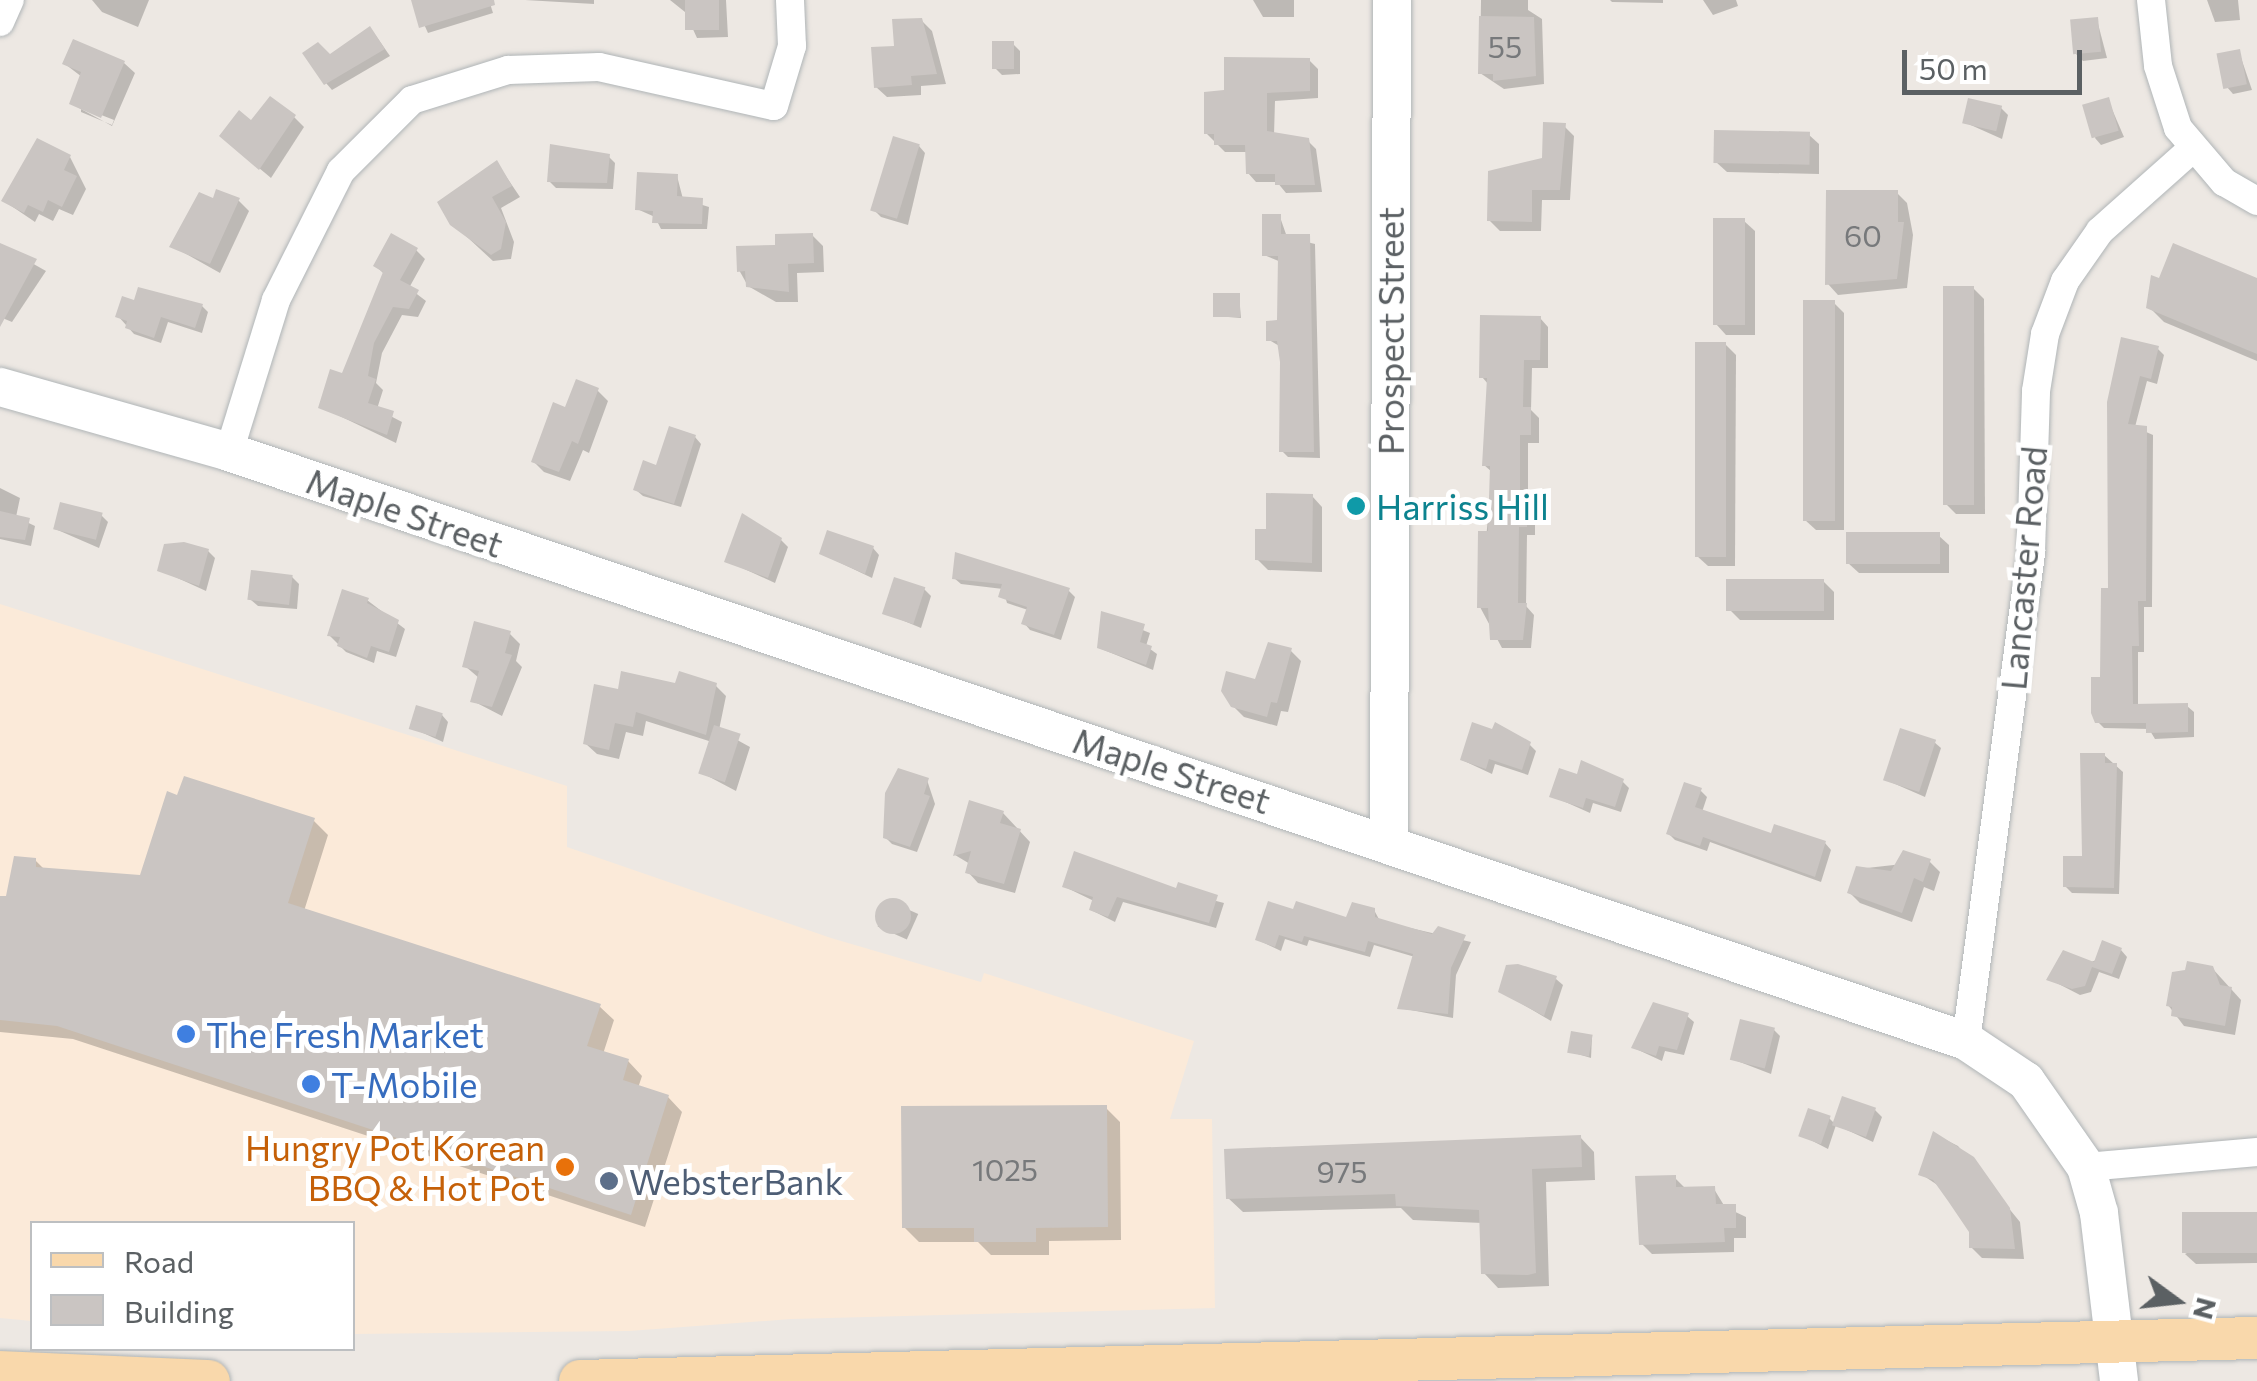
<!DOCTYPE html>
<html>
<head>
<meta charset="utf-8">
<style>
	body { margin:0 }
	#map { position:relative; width:2257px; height:1381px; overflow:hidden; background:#ede8e3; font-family:Commissioner,sans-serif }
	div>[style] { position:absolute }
	.commercial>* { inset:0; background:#fbead9 }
	.shadow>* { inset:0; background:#0003; transform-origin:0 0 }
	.building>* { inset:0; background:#cac5c2; transform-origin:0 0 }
	.round { border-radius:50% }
	.roads { filter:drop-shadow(0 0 2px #b0b5b7) drop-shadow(0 0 2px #b0b5b7) }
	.minor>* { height:28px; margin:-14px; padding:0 14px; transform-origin:14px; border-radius:14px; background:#fff }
	.secondary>* { height:38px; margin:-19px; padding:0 19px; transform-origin:19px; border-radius:19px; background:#fff }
	.primary>* { height:42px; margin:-21px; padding:0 21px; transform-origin:21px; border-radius:21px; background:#f9d8ab }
	.dots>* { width:28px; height:28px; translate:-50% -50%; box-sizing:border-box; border:5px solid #fff; border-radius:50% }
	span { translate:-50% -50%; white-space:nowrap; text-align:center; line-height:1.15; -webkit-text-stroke:10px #fff; paint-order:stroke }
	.number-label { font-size:30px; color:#77797b }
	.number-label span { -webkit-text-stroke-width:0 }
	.street-label { font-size:35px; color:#5b6063 }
	.culture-label { font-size:35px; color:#0d838f }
	.left { translate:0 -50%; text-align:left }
	.shop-label { font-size:35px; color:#366cbe }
	.food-label { font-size:35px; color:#c56008 }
	.right { translate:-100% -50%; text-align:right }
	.service-label { font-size:35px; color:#4e5e75 }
	.legend { position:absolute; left:30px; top:1221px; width:325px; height:130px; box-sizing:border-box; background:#fff; border:2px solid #bdbfc1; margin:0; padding:12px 18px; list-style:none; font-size:30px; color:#5b6063 }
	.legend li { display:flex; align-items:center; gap:20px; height:50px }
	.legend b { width:50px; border:2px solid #bdbfc1 }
	.north { position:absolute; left:2127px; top:1251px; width:100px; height:100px; -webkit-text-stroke:8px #fff; paint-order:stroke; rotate:105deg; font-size:28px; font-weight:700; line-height:40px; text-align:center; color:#5b6063 }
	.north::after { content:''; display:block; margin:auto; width:35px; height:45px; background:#5b6063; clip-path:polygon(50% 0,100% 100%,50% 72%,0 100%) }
	.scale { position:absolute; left:1902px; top:50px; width:180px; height:45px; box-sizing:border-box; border:5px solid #5b6063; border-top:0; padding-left:12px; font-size:30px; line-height:35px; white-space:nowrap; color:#5b6063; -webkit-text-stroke:8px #fff; paint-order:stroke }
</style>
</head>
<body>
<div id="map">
	<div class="commercial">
		<i style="clip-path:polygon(0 604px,567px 786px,567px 847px,831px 938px,981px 982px,984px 973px,1194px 1041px,1170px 1119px,1212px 1119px,1215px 1308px,791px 1319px,629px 1331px,353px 1334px,352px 1224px,32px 1224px,32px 1321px,0 1318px)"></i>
	</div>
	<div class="shadow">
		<i style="clip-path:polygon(92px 0,149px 0,138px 27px,102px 12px)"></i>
		<i style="clip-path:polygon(413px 0,489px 0,493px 13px,428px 33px)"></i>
		<i style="clip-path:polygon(594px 0,594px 4px,525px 0)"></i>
		<i style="clip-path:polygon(670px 0,726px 0,728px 37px,697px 38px,685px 12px)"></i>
		<i style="clip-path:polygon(1253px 0,1294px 0,1294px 17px,1263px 17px)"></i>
		<i style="clip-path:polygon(1481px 0,1528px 0,1528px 10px,1542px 19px,1544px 84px,1504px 89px,1480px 73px)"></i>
		<i style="clip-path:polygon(1610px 0,1663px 0,1663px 3px,1612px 2px)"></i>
		<i style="clip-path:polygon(1703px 0,1736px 0,1738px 6px,1713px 15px)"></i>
		<i style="clip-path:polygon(2207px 0,2238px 0,2240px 20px,2215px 22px)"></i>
		<i style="clip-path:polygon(921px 20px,932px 31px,946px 84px,921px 86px,921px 95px,887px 97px,876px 87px)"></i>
		<i style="clip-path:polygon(2097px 20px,2107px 58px,2083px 61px,2076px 54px)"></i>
		<i style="clip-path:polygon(376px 36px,390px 56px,332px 90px,326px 83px,330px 57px)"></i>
		<i style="clip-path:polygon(1013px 44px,1020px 51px,1020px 74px,1002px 75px,995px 68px)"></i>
		<i style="clip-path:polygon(2239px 52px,2252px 90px,2233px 94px,2227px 87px)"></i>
		<i style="clip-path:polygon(1309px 60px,1318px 69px,1318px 98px,1275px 101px,1274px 135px,1307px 140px,1316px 149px,1322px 192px,1286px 193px,1277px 182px,1256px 182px,1248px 173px,1248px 152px,1225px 152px,1206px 133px,1226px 92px)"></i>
		<i style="clip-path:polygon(evenodd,124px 63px,135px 73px,112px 126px,72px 104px,82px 77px,65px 64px,124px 63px,81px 107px,114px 120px,112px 125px,81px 112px,81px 107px)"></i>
		<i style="clip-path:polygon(2108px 100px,2124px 137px,2101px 145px,2095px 138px)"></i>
		<i style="clip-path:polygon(2001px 108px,2008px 115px,2002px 139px,1964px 122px)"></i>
		<i style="clip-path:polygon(294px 117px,304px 127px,271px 178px,233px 146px,252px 124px)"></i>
		<i style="clip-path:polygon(1563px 125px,1574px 136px,1570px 200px,1542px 200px,1541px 231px,1500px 231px,1489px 220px,1545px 160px)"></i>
		<i style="clip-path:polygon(1808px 134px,1819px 144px,1819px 174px,1727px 172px,1716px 162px)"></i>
		<i style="clip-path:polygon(919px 146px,925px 153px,908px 225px,881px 217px,875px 211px)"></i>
		<i style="clip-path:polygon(608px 156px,615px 163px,613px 189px,556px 188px,549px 181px)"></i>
		<i style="clip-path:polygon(70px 157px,86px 189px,73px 215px,59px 209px,53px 221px,39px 214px,35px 222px,4px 201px)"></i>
		<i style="clip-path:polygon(497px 163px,520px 197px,501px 208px,514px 242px,511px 259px,493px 261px,452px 223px)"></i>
		<i style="clip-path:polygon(677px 176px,683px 199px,709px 207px,707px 229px,661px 229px,655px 217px,637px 209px)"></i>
		<i style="clip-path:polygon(1897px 193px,1907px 203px,1913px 235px,1907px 288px,1838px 295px,1828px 284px)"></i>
		<i style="clip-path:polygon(215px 201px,239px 201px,249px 211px,220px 273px,172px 246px)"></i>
		<i style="clip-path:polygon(1280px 217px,1287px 237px,1315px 244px,1320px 458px,1288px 457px,1282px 451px,1281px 347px,1269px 340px,1280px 323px,1281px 262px,1264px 255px)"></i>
		<i style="clip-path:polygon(1744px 221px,1755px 231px,1755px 335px,1726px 335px,1716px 324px)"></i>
		<i style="clip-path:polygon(812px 235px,823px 246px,824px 272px,797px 273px,798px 302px,776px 302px,748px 286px,739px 270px)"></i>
		<i style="clip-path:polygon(0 245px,46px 271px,12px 322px,0 317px)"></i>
		<i style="clip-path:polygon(416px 250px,425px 259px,409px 288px,426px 301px,418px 317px,402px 315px,382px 353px,376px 383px,383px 390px,377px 409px,402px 422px,396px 443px,321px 407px,344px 376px,384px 274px,376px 266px)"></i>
		<i style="clip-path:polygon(2257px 281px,2257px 361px,2164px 322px,2149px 307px)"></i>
		<i style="clip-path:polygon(1973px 288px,1984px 299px,1985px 514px,1956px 514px,1946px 504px)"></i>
		<i style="clip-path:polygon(1239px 295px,1241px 318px,1215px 316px)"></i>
		<i style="clip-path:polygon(1834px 303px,1844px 313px,1844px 530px,1816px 530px,1805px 520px)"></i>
		<i style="clip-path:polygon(202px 306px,208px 312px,202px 333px,168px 322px,161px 343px,134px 334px,118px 316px)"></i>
		<i style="clip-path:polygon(1540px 318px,1548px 327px,1548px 368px,1532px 368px,1531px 410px,1539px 418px,1539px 443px,1528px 443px,1528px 495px,1535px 502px,1535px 535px,1527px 535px,1526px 606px,1534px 615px,1531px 648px,1502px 648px,1480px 607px,1492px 472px,1484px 465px,1489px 385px,1482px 377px)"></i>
		<i style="clip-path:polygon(1725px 344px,1736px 355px,1735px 566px,1708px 566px,1697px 556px)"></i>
		<i style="clip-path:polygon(2157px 348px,2164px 355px,2157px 384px,2147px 381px,2135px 427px,2153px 435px,2152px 607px,2144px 607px,2144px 652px,2138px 652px,2138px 707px,2187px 706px,2194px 712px,2194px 737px,2155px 739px,2149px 729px,2104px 728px,2097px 721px,2111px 591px,2109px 403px)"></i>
		<i style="clip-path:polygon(597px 390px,608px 401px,589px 453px,583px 450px,570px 481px,544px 472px,533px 461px,567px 410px)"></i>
		<i style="clip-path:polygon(695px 437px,701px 444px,681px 507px,643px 496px,636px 490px)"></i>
		<i style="clip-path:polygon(0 488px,20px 498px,16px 517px,35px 526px,31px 546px,0 539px)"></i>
		<i style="clip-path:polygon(1312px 496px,1322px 507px,1322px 572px,1268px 570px,1257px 559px,1268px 532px)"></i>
		<i style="clip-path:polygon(101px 515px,108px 522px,99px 548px,53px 528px)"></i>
		<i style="clip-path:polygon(1938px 535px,1949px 545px,1949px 573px,1859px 573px,1848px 563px)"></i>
		<i style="clip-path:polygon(781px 540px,788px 547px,775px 583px,727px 561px)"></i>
		<i style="clip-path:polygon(873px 548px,879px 555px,872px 578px,822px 554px)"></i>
		<i style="clip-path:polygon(208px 551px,215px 558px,206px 591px,160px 570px)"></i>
		<i style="clip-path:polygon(957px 555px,1068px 590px,1075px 597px,1061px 640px,1030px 630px,1024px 623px,1028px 610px,1007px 603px,1003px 589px,961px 584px,954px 578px)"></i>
		<i style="clip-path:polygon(292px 577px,299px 584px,297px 609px,258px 606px,251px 600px)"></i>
		<i style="clip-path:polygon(1823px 581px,1834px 592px,1834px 620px,1740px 620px,1729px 609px)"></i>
		<i style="clip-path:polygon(924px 589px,931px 596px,921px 628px,885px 613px)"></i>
		<i style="clip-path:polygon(367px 600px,405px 629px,396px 657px,377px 651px,374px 663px,346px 652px,329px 635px)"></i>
		<i style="clip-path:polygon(1103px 614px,1150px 633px,1146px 646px,1157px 654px,1153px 670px,1099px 648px)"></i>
		<i style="clip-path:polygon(510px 634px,520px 644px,516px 661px,522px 667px,502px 716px,473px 701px,479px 678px,465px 666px)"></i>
		<i style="clip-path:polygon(1291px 651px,1301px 661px,1288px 712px,1281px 711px,1277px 726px,1244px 717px,1233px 706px)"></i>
		<i style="clip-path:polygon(716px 686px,726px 696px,719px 730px,750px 747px,736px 791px,702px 773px,712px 742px,646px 721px,643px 736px,626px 732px,619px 759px,597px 754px,586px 744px,619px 692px)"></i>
		<i style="clip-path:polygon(442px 715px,448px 722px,443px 742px,412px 728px)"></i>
		<i style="clip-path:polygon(1934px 742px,1941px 748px,1925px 797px,1886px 780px)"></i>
		<i style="clip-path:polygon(1529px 744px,1536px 751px,1528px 775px,1495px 764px,1492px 774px,1462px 760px)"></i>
		<i style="clip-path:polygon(2104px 755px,2123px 772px,2119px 894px,2072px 893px,2065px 886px,2085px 859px)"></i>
		<i style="clip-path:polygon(1578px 777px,1622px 781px,1629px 788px,1621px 812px,1593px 803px,1590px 813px,1552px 796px)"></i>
		<i style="clip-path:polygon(927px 780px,935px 804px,917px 852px,892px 844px,885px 837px)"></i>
		<i style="clip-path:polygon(1700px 790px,1707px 797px,1702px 812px,1773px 836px,1825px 843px,1831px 850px,1821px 882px,1710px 842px,1707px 851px,1675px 840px,1669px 834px)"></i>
		<i style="clip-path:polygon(1003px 813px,1030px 842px,1015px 893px,978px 883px,968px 872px,970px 864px,955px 855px)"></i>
		<i style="clip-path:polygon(314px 821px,328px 835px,304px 911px,599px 1006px,614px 1020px,603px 1054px,628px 1061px,642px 1076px,638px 1088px,668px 1097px,682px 1112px,645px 1227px,73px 1039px,0 1032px,0 898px,8px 899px,35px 860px,45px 870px,141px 878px)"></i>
		<i style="clip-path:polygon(1929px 861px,1940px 872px,1934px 891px,1924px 887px,1912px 922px,1860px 903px,1850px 893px,1858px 869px)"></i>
		<i style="clip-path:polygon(1065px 887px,1178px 891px,1224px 903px,1216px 928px,1123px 902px,1115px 922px,1091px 910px,1094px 901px)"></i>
		<i style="left:889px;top:901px;width:32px;height:28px;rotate:24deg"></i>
		<i style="clip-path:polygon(1374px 910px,1380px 921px,1471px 942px,1456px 975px,1453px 1018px,1400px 1008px,1415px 957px,1374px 945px,1370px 957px,1309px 940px,1307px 946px,1285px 939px,1281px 951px,1258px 940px,1295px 912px,1347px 921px)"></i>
		<i style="clip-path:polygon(2121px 950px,2127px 957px,2119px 979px,2099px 972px,2091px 992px,2080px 995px,2049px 979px)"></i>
		<i style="clip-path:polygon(2212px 968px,2241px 1000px,2235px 1035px,2184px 1026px,2168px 1005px)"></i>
		<i style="clip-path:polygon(1556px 979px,1563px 985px,1551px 1021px,1500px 991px)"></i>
		<i style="clip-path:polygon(1687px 1016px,1694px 1022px,1684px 1055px,1665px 1051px,1662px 1061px,1634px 1048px)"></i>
		<i style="clip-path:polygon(1774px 1030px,1780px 1036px,1771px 1074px,1732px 1059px)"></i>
		<i style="clip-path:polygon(1592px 1037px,1591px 1058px,1571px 1052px)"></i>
		<i style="clip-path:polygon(1106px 1108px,1120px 1122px,1121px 1240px,1049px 1241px,1049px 1255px,991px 1255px,978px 1242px,919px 1242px,904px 1227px)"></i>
		<i style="clip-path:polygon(1875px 1110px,1882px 1117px,1873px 1142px,1836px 1125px,1828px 1149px,1801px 1135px,1829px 1118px,1835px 1124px)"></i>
		<i style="clip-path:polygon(1934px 1134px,1958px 1146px,2020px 1222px,2024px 1259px,1982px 1258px,1971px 1247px,1972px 1231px,1942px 1188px,1921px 1174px)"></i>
		<i style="clip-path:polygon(1580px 1137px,1594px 1152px,1595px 1180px,1546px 1182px,1549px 1286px,1498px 1288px,1484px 1273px,1482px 1223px,1413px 1220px,1401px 1208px,1243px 1212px,1228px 1198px)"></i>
		<i style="clip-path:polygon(1675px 1178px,1686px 1189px,1714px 1189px,1725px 1207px,1746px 1217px,1746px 1238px,1734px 1238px,1734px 1252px,1652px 1254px,1641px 1243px)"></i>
		<i style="clip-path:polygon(2257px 1215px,2257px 1263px,2196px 1264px,2185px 1254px)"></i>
	</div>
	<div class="building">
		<i style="clip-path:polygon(411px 0,494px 0,495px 5px,419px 28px)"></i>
		<i style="left:685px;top:0;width:34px;height:30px"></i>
		<i style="clip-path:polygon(1479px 16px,1534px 17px,1536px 76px,1493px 81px,1493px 74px,1478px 74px)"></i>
		<i style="left:2098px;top:17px;width:35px;height:28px;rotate:85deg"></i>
		<i style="clip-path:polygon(922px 18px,937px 74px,911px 76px,912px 85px,874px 88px,871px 47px,894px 46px,892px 19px)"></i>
		<i style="clip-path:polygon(370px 26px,385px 49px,324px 85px,302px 53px,318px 42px,330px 54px)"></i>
		<i style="clip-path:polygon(73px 39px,125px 61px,101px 118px,69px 104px,81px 72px,62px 64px)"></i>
		<i style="left:1014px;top:41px;width:28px;height:22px;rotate:90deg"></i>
		<i style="left:2240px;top:49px;width:36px;height:24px;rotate:79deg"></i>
		<i style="clip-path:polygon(1224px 57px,1310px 58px,1310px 91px,1267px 93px,1267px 131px,1309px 138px,1315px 185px,1275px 185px,1275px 174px,1246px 174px,1245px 145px,1214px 145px,1214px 134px,1204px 134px,1204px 92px,1224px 90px)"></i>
		<i style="clip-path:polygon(270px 96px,296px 115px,259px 170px,219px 136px,239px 110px,251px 120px)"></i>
		<i style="left:2109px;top:97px;width:35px;height:28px;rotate:74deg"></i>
		<i style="left:1968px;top:98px;width:35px;height:26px;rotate:13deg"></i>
		<i style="clip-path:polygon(1543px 122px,1566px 123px,1560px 190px,1532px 190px,1532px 222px,1487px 221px,1488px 171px,1542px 158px)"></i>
		<i style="left:1714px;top:130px;width:96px;height:33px;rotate:1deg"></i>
		<i style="left:893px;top:136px;width:28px;height:78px;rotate:17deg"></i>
		<i style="clip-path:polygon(37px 138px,71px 155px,64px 170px,77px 176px,62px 207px,48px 200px,43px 212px,28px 205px,24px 213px,1px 201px)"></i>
		<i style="clip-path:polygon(550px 144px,610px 154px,607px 183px,547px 182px)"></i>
		<i style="clip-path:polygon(497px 160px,512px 186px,492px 197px,506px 222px,501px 249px,491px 255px,450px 225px,437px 202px)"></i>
		<i style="clip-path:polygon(637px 172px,678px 174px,677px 196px,703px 198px,702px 224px,652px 223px,653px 211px,635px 210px)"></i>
		<i style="clip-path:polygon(216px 189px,240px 198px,210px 264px,169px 247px,199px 192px,213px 198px)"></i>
		<i style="clip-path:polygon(1826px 190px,1898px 190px,1898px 222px,1904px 222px,1897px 279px,1825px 285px)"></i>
		<i style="clip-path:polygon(1262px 214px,1281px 214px,1281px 234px,1310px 234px,1314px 452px,1279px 452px,1280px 362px,1277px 341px,1266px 341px,1266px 321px,1277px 320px,1278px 256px,1262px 256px)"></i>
		<i style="left:1713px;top:218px;width:32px;height:107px"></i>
		<i style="clip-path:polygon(391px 233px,418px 248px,400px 280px,419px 290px,409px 309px,393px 307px,374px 343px,368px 376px,376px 379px,368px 403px,394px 411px,387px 435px,318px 408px,330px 369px,342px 373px,383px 272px,373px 266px)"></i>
		<i style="clip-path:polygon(813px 233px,814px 263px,788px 264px,789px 292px,746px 287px,745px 271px,737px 272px,736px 246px,775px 245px,775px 234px)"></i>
		<i style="clip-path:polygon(0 243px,37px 259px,0 327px)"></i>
		<i style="clip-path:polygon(2173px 243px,2257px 278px,2257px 354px,2146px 308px,2151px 275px,2159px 278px)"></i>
		<i style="left:1943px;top:286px;width:31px;height:219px"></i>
		<i style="clip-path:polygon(138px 287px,203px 304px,195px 328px,161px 317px,154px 338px,125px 328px,127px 321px,115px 317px,122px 296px,134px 300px)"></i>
		<i style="left:1213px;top:293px;width:27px;height:24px"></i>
		<i style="left:1803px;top:300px;width:32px;height:221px"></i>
		<i style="clip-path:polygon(1480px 315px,1541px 316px,1540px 360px,1524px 360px,1523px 407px,1531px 407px,1531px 435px,1520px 435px,1520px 491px,1527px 491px,1527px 527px,1519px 527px,1518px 603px,1527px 603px,1523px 640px,1490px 640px,1488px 608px,1477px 608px,1478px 531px,1488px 531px,1490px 466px,1482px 466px,1487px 378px,1479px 378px)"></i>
		<i style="clip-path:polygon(2121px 337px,2159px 346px,2151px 379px,2140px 376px,2128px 424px,2147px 426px,2146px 601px,2138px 601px,2139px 646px,2132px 646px,2133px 704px,2188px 703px,2188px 732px,2146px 733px,2146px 723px,2095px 723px,2091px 713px,2091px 677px,2100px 677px,2101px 588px,2108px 588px,2107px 402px)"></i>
		<i style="left:1695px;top:342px;width:31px;height:215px"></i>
		<i style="clip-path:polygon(576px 379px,599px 388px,578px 444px,572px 441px,559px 472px,531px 462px,553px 402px,565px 407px)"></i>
		<i style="clip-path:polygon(669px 426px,696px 435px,674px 504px,633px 490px,643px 460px,656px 465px)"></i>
		<i style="clip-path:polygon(1266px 493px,1313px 494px,1312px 563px,1255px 560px,1255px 529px,1266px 529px)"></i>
		<i style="left:60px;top:502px;width:44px;height:28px;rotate:14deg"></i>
		<i style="clip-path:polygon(0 511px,30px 518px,25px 540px,0 537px)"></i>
		<i style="clip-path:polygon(742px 513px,782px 538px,768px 578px,724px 562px)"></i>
		<i style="clip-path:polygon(827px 530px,874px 546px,865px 574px,819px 554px)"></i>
		<i style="left:1846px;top:532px;width:94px;height:32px"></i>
		<i style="clip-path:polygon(184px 542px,209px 549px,199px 586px,157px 571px,164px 544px)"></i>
		<i style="clip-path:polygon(955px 552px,1070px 588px,1054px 635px,1021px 624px,1027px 607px,998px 597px,1002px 584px,952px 579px)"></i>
		<i style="left:251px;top:570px;width:42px;height:30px;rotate:7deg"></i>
		<i style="left:894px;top:577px;width:33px;height:39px;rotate:18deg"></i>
		<i style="left:1726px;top:579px;width:98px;height:32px"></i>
		<i style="clip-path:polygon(342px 589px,369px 598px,367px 603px,399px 620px,389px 652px,371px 646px,367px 658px,337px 646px,340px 637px,327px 636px)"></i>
		<i style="clip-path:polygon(1101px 611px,1145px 624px,1140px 642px,1152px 646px,1146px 665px,1097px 648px)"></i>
		<i style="clip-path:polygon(474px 621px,511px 631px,505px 653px,512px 655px,492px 707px,470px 702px,479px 671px,462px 667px)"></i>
		<i style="clip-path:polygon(1268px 642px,1292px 648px,1277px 703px,1271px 702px,1267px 717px,1231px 707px,1221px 691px,1226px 671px,1255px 679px)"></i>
		<i style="clip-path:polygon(621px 671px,675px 683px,679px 671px,717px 683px,706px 735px,636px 712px,633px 727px,615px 723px,609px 750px,583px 744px,594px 684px,618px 689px)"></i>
		<i style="left:416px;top:705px;width:28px;height:25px;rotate:17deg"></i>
		<i style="clip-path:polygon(1472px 722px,1492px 729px,1495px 722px,1531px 742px,1522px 770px,1489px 759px,1486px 769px,1460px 760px)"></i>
		<i style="left:714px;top:725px;width:28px;height:51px;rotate:18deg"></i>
		<i style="left:1900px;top:728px;width:38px;height:55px;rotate:18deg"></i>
		<i style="clip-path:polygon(2080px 753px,2105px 753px,2105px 763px,2117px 763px,2114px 888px,2063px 887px,2063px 856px,2082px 856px)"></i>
		<i style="clip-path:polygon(1581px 760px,1624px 779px,1615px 807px,1586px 798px,1583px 808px,1549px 797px,1559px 768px,1577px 774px)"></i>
		<i style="clip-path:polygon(898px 768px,929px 778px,924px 794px,930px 796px,910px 847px,883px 838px,885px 793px)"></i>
		<i style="clip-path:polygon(184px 776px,315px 818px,288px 903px,601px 1004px,587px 1046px,629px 1059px,623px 1080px,669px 1095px,631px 1215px,57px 1026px,0 1020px,0 896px,6px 896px,14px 856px,36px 858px,36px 867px,140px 875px,167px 791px,177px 795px)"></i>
		<i style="clip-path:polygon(1684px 782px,1702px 788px,1695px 807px,1771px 833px,1774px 824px,1826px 841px,1815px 877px,1703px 837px,1700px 846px,1666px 834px)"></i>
		<i style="clip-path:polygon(969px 800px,1004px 811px,1000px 823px,1021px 829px,1004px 884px,965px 873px,971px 851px,953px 856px)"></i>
		<i style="clip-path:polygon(1903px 850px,1931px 859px,1923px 882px,1914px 878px,1902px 913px,1847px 893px,1856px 866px,1891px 871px)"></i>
		<i style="clip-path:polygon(1074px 851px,1176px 888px,1178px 882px,1218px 895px,1209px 923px,1117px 897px,1108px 917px,1089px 910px,1093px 897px,1062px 887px)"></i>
		<i class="round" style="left:875px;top:898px;width:36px;height:36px"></i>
		<i style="clip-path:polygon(1268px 901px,1293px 909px,1296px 901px,1346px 917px,1352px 902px,1375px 908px,1375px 917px,1432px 934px,1438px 926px,1466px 935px,1451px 968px,1448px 1014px,1397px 1009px,1413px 954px,1368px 941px,1365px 952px,1304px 936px,1302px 942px,1279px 935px,1275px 947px,1255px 940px)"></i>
		<i style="clip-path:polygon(2102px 940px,2122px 948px,2112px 974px,2092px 967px,2085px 986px,2072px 989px,2046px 980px,2063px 950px,2094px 962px)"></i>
		<i style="clip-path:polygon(2187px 961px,2213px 966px,2220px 985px,2232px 987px,2225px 1026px,2171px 1016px,2172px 1007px,2166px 1006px,2172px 972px,2185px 970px)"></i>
		<i style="clip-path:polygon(1518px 964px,1557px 976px,1544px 1016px,1498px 992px,1506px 965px)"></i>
		<i style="clip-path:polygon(1653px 1002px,1689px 1013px,1677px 1050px,1659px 1046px,1656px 1056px,1631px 1048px)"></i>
		<i style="left:1740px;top:1019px;width:36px;height:42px;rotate:14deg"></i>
		<i style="left:1571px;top:1031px;width:22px;height:22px;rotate:10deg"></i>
		<i style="left:1842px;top:1096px;width:36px;height:31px;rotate:19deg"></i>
		<i style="clip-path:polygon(1107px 1105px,1108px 1227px,1036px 1228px,1036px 1242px,974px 1242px,974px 1228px,902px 1228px,901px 1106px)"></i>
		<i style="left:1808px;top:1108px;width:24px;height:30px;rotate:19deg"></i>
		<i style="clip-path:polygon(1933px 1131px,1974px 1157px,2010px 1208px,2015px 1249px,1969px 1248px,1969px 1232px,1948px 1201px,1933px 1180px,1918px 1175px)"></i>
		<i style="clip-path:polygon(1581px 1135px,1582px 1167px,1532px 1169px,1536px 1273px,1528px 1275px,1481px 1274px,1479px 1210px,1396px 1206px,1395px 1194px,1226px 1199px,1224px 1149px)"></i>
		<i style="clip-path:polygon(1676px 1175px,1676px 1187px,1715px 1186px,1716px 1204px,1736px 1204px,1736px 1228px,1724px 1228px,1725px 1242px,1639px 1245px,1635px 1176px)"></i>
		<i style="left:2257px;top:1212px;width:41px;height:75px;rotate:90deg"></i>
	</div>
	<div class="roads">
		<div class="minor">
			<i style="left:2151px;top:0;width:66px;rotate:83.9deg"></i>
			<i style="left:2158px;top:66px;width:65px;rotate:72.1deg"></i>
			<i style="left:2178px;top:128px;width:71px;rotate:49.6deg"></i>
			<i style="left:2224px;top:182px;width:38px;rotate:30deg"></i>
			<i style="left:0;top:22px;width:24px;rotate:-66deg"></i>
			<i style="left:229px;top:452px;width:159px;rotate:-72.8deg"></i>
			<i style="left:276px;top:300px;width:144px;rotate:-63.3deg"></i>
			<i style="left:341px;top:171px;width:100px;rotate:-45deg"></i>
			<i style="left:412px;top:100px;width:101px;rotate:-17.4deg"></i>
			<i style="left:508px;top:70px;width:91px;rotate:-1.9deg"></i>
			<i style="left:599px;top:67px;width:179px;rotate:12.6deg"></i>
			<i style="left:774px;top:106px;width:63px;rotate:-73.3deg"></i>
			<i style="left:792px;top:46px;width:46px;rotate:-92.5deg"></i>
			<i style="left:1966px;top:1041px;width:493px;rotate:-82.4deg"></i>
			<i style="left:2031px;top:552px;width:161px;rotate:-88.2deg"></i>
			<i style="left:2036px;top:391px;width:58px;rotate:-81deg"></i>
			<i style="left:2045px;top:334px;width:57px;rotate:-69.3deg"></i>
			<i style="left:2065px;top:281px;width:61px;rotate:-55deg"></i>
			<i style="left:2100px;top:231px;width:122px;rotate:-41.7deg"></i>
			<i style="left:2086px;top:1167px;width:172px;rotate:-5deg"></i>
		</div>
		<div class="secondary">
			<i style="left:0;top:387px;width:238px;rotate:15.8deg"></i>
			<i style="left:229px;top:452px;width:1834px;rotate:18.73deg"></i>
			<i style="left:1966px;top:1041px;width:72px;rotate:33.7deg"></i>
			<i style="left:2026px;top:1081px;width:105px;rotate:55.1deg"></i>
			<i style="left:2086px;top:1167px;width:48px;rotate:74.2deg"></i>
			<i style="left:2099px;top:1213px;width:169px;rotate:83.2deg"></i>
			<i style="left:1389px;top:842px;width:842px;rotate:-89.8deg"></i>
		</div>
		<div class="primary">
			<i style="left:0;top:1372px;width:209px;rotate:2.5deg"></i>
			<i style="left:580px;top:1381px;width:1678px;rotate:-1.47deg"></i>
		</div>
	</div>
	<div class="dots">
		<i style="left:1356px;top:506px;background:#0f9aa8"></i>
		<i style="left:186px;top:1034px;background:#3f7fe0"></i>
		<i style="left:311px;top:1084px;background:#3f7fe0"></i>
		<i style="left:565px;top:1167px;background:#e8710a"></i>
		<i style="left:609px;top:1181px;background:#5c6f8a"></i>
	</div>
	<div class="number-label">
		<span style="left:1505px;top:46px">55</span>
		<span style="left:1863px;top:235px">60</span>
		<span style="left:1005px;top:1169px">1025</span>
		<span style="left:1342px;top:1171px">975</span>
	</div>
	<div class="street-label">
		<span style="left:1390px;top:331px;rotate:-90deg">Prospect Street</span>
		<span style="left:405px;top:512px;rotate:19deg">Maple Street</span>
		<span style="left:2023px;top:568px;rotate:-85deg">Lancaster Road</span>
		<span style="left:1172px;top:770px;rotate:18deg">Maple Street</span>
	</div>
	<div class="culture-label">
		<span class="left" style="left:1376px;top:506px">Harriss Hill</span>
	</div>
	<div class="shop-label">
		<span class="left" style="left:206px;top:1034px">The Fresh Market</span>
		<span class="left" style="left:331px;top:1084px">T-Mobile</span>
	</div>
	<div class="food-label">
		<span class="right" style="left:545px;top:1167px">Hungry Pot Korean<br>BBQ &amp; Hot Pot</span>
	</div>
	<div class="service-label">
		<span class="left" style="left:629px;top:1181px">WebsterBank</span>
	</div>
	<ul class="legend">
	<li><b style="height:12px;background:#f9d8ab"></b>Road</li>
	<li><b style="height:28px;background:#cac5c2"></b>Building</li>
	</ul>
	<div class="north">N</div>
	<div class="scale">50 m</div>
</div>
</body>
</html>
